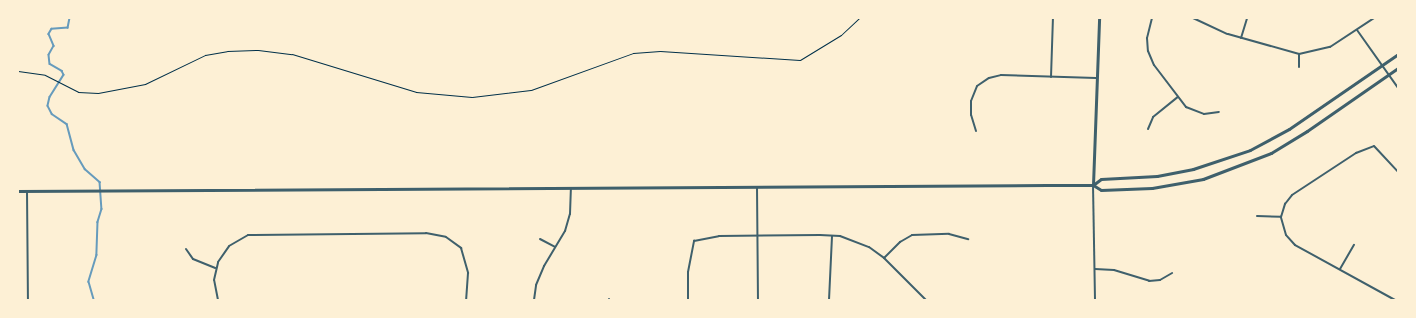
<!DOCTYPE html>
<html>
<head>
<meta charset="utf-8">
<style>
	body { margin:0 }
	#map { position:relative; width:1416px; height:318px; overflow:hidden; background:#fdf0d5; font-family:Inter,sans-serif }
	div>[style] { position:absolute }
	.stream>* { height:1.5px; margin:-0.75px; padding:0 0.75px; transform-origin:0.75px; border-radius:0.75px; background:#669bbc }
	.path>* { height:1px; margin:-0.5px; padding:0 0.5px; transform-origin:0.5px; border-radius:0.5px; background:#003049 }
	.minor>* { height:2px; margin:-1px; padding:0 1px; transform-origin:1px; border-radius:1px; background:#3f606c }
	.tertiary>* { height:3px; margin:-1.5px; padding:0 1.5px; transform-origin:1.5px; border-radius:1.5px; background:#3f606c }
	span { translate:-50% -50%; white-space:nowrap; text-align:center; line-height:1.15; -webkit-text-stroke:4px #fdf0d5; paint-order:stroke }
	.frame { position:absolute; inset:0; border:19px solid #fdf0d5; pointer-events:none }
</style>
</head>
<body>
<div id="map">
	<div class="stream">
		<i style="left:70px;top:18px;width:10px;rotate:101deg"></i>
		<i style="left:68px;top:28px;width:16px;rotate:176deg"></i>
		<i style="left:52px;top:29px;width:6px;rotate:121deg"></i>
		<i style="left:49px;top:34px;width:13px;rotate:67deg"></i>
		<i style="left:54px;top:46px;width:10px;rotate:119deg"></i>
		<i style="left:49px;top:55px;width:9px;rotate:84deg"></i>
		<i style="left:50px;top:64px;width:14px;rotate:30deg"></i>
		<i style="left:62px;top:71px;width:4px;rotate:63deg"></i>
		<i style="left:64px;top:75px;width:26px;rotate:122deg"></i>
		<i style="left:50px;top:97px;width:9px;rotate:103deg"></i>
		<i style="left:48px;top:106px;width:9px;rotate:63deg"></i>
		<i style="left:52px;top:114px;width:18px;rotate:34deg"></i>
		<i style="left:67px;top:124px;width:27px;rotate:75deg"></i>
		<i style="left:74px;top:150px;width:22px;rotate:60deg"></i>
		<i style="left:85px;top:169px;width:20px;rotate:41deg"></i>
		<i style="left:100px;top:182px;width:27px;rotate:86deg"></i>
		<i style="left:102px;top:209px;width:14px;rotate:107deg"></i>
		<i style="left:98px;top:222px;width:33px;rotate:92deg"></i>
		<i style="left:97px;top:255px;width:28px;rotate:107deg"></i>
		<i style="left:89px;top:282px;width:19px;rotate:74deg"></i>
	</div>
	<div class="path">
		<i style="left:18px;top:71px;width:27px;rotate:8deg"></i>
		<i style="left:45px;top:75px;width:37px;rotate:27deg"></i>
		<i style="left:78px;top:92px;width:20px;rotate:3deg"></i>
		<i style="left:98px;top:93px;width:48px;rotate:-10.8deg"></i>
		<i style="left:145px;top:84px;width:67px;rotate:-25.8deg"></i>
		<i style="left:205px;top:55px;width:22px;rotate:-10deg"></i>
		<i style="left:227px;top:51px;width:31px;rotate:-2deg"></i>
		<i style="left:258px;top:50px;width:34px;rotate:7deg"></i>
		<i style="left:292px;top:54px;width:130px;rotate:17deg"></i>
		<i style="left:416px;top:92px;width:56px;rotate:5.1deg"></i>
		<i style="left:472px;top:97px;width:59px;rotate:-6.8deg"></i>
		<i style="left:531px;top:90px;width:109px;rotate:-19.9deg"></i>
		<i style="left:633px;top:53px;width:27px;rotate:-4deg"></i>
		<i style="left:660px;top:51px;width:140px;rotate:3.7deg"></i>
		<i style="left:800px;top:60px;width:48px;rotate:-31.4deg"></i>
		<i style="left:841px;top:35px;width:25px;rotate:-43deg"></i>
	</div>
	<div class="minor">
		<i style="left:1152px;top:18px;width:21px;rotate:104deg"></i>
		<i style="left:1147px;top:38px;width:13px;rotate:86deg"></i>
		<i style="left:1148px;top:51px;width:15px;rotate:67deg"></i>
		<i style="left:1154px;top:65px;width:53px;rotate:52.7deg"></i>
		<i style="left:1186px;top:107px;width:19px;rotate:21deg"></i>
		<i style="left:1204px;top:114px;width:15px;rotate:-8deg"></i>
		<i style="left:1193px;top:18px;width:38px;rotate:25deg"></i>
		<i style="left:1228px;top:34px;width:74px;rotate:15.7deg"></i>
		<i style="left:1299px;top:54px;width:32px;rotate:-13deg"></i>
		<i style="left:1330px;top:47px;width:53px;rotate:-33.4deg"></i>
		<i style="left:1357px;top:30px;width:71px;rotate:54.7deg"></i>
		<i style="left:1241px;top:38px;width:21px;rotate:-73deg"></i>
		<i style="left:1299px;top:54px;width:13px;rotate:90deg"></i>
		<i style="left:1051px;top:77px;width:59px;rotate:-88.1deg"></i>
		<i style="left:1148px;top:129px;width:13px;rotate:-67deg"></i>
		<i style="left:1153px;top:117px;width:32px;rotate:-39deg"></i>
		<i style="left:976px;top:131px;width:17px;rotate:-107deg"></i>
		<i style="left:971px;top:115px;width:14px;rotate:-90deg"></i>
		<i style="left:971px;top:101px;width:16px;rotate:-68deg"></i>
		<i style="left:977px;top:86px;width:14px;rotate:-34deg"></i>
		<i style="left:989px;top:78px;width:12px;rotate:-14deg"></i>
		<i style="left:1001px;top:75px;width:95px;rotate:1.8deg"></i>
		<i style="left:1093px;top:185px;width:115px;rotate:89deg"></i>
		<i style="left:757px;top:187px;width:113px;rotate:89.5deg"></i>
		<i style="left:27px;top:191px;width:109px;rotate:89.5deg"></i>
		<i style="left:1257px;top:216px;width:24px;rotate:2deg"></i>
		<i style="left:540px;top:239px;width:17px;rotate:28deg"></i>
		<i style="left:186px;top:249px;width:12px;rotate:55deg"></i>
		<i style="left:193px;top:259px;width:24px;rotate:22deg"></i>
		<i style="left:884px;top:258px;width:23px;rotate:-45deg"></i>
		<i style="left:900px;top:242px;width:14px;rotate:-30deg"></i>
		<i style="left:912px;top:235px;width:37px;rotate:-2deg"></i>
		<i style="left:949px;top:234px;width:20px;rotate:15deg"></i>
		<i style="left:1095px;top:269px;width:19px;rotate:3deg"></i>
		<i style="left:1114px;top:270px;width:37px;rotate:17deg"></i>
		<i style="left:1149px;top:281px;width:11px;rotate:-5deg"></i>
		<i style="left:1160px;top:280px;width:14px;rotate:-30deg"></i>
		<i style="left:1340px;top:269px;width:28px;rotate:-60deg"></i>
		<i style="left:218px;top:300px;width:20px;rotate:-101deg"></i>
		<i style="left:214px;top:280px;width:18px;rotate:-77deg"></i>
		<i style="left:218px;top:262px;width:19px;rotate:-55deg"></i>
		<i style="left:229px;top:246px;width:22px;rotate:-30deg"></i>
		<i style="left:248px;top:235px;width:178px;rotate:-0.6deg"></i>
		<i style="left:426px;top:233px;width:20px;rotate:11deg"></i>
		<i style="left:446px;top:237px;width:19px;rotate:36deg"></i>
		<i style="left:461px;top:248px;width:26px;rotate:74deg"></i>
		<i style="left:468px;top:273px;width:27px;rotate:94deg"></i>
		<i style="left:534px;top:300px;width:15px;rotate:-82deg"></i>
		<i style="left:536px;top:285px;width:21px;rotate:-67deg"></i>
		<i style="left:544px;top:266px;width:41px;rotate:-59deg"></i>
		<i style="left:565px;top:231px;width:18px;rotate:-74deg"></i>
		<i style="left:570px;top:214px;width:26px;rotate:-88deg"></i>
		<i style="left:609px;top:300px;width:1px;rotate:-90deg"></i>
		<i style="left:688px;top:300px;width:28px;rotate:-90deg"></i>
		<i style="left:688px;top:272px;width:32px;rotate:-79deg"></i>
		<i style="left:694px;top:241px;width:25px;rotate:-11deg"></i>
		<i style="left:719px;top:236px;width:101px;rotate:-0.6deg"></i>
		<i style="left:820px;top:235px;width:20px;rotate:3deg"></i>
		<i style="left:840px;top:236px;width:31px;rotate:21deg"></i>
		<i style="left:869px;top:247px;width:19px;rotate:36deg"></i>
		<i style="left:884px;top:258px;width:59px;rotate:45deg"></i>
		<i style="left:829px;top:300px;width:64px;rotate:-87.3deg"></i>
		<i style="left:1395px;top:300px;width:114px;rotate:-151.2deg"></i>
		<i style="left:1295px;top:245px;width:13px;rotate:-132deg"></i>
		<i style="left:1286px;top:235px;width:19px;rotate:-106deg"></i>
		<i style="left:1281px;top:217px;width:14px;rotate:-73deg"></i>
		<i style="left:1285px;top:204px;width:11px;rotate:-52deg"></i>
		<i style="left:1292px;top:195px;width:77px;rotate:-33.3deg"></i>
		<i style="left:1356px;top:153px;width:19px;rotate:-21deg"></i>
		<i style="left:1374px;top:146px;width:35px;rotate:47deg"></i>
	</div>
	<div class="tertiary">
		<i style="left:1093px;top:185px;width:10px;rotate:-37deg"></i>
		<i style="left:1101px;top:179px;width:56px;rotate:-3.1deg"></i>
		<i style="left:1157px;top:176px;width:37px;rotate:-11deg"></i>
		<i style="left:1193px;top:169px;width:60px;rotate:-18.4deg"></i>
		<i style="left:1250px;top:150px;width:44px;rotate:-28.3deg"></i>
		<i style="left:1289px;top:129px;width:132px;rotate:-34.5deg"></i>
		<i style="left:1093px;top:185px;width:167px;rotate:-87.9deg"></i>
		<i style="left:18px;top:191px;width:1029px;rotate:-0.33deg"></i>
		<i style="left:1047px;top:185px;width:46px"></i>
		<i style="left:1093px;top:185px;width:9px;rotate:32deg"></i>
		<i style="left:1101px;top:190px;width:51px;rotate:-2.2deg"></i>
		<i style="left:1152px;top:188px;width:52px;rotate:-10deg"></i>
		<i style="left:1203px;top:179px;width:73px;rotate:-20.9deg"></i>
		<i style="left:1271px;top:153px;width:42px;rotate:-31.4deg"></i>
		<i style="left:1307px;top:131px;width:111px;rotate:-34.7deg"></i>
	</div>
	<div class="frame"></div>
</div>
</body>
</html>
